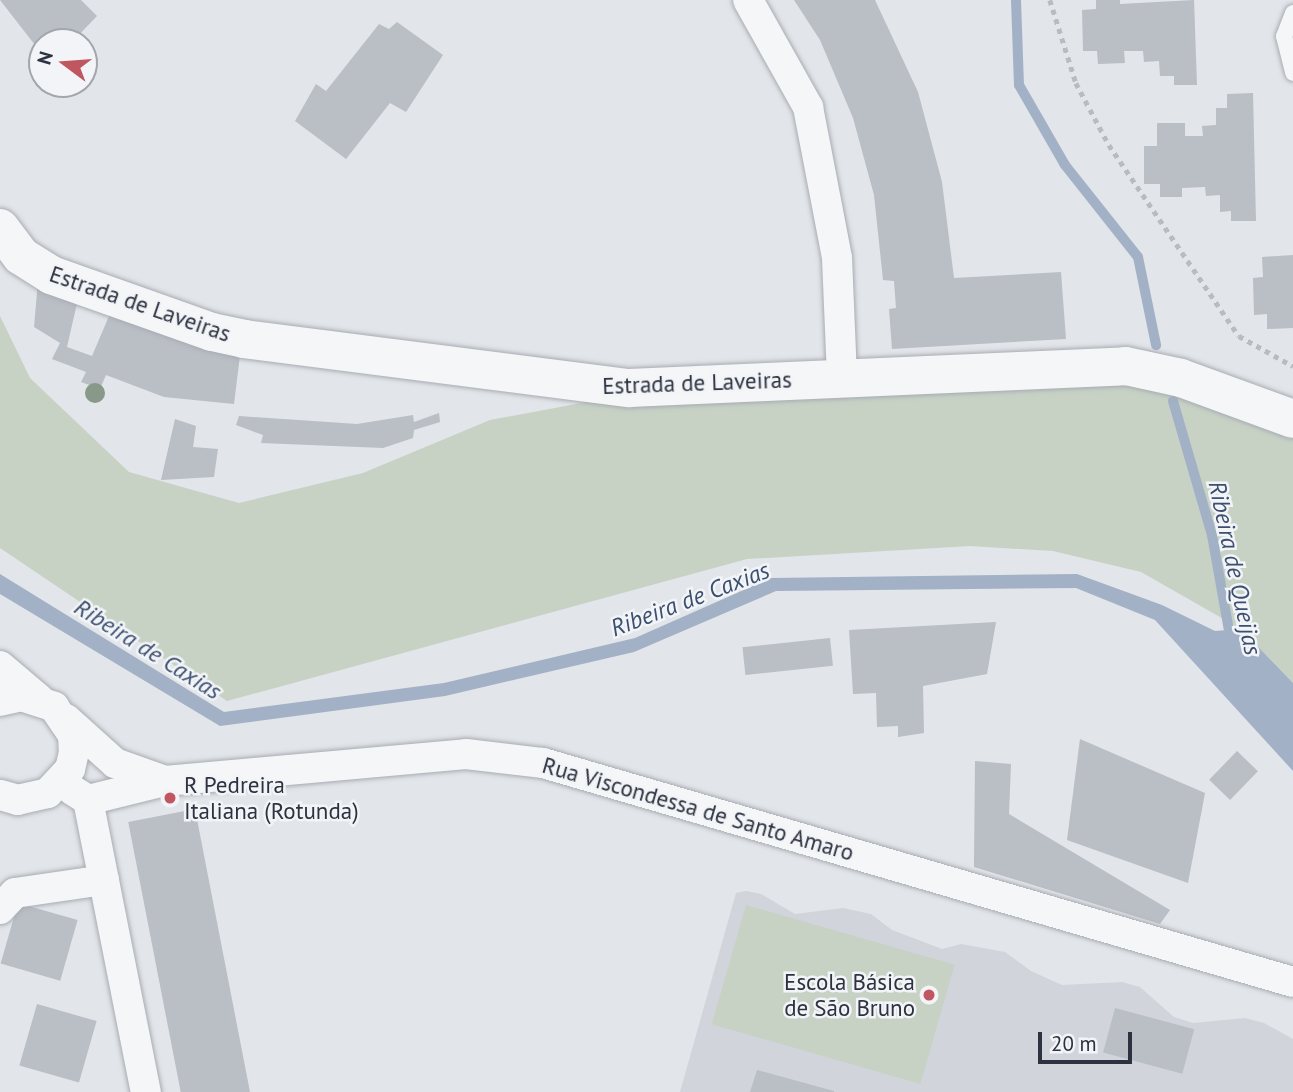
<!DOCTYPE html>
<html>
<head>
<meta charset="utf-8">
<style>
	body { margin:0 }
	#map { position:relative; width:1293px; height:1092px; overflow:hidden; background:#e2e5e9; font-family:"PT Sans",sans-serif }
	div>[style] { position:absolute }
	.built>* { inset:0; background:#d1d4db }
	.green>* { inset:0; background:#c7d2c5; transform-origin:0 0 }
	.water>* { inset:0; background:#a2b1c5 }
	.stream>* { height:10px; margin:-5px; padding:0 5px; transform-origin:5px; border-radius:5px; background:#a2b1c5 }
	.building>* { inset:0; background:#babec5; transform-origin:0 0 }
	.path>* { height:4.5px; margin-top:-2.25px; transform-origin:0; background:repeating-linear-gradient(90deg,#b9bbc0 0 5px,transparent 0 10px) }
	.roads { filter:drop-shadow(0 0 2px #a8acb3) drop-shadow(0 0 2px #a8acb3) }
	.service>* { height:16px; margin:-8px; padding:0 8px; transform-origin:8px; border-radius:8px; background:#f5f6f8 }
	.minor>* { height:30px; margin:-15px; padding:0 15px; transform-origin:15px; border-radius:15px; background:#f5f6f8 }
	.tertiary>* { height:38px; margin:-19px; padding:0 19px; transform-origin:19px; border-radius:19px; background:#f5f6f8 }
	.trees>* { width:20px; height:20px; margin:-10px; border-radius:50%; background:#889889 }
	.dots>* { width:19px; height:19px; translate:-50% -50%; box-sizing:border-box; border:4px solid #f2f4f7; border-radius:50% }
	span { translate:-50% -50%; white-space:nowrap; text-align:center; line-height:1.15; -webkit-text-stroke:5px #f2f4f7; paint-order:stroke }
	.street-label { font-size:23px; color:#2c323f }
	.poi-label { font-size:23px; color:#2c323f }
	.left { translate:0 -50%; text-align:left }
	.right { translate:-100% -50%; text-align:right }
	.water-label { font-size:24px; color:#3b4f6f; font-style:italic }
	.north { position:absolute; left:28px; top:28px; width:70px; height:70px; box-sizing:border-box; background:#f2f4f7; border:2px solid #a3a6ad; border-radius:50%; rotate:286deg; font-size:19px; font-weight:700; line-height:28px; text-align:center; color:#2c323f }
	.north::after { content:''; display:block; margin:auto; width:24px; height:32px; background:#c05660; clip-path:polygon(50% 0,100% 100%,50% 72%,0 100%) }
	.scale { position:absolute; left:1038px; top:1032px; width:94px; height:32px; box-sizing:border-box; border:4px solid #2c323f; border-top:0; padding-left:9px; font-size:21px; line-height:24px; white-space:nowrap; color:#2c323f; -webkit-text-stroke:5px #f2f4f7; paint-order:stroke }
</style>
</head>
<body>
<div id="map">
	<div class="built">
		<i style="clip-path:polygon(746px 891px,761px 894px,795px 914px,843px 908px,871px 914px,892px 930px,942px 949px,961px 944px,1005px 952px,1031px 971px,1062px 985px,1122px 982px,1140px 987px,1174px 1017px,1193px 1023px,1245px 1018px,1264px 1023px,1293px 1039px,1293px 1092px,680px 1092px,736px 893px)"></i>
	</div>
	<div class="green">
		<i style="clip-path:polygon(0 316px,30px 378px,129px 472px,239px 503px,363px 473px,490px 420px,587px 402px,1142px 379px,1293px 437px,1293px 683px,1241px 629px,1141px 572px,1053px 551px,970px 546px,747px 559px,227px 701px,0 548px)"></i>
		<i style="left:746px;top:905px;width:217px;height:124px;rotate:16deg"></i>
	</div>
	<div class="water">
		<i style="clip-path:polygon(0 574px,224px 712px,444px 683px,635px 638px,771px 578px,1077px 574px,1162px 605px,1215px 631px,1241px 629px,1293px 683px,1293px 771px,1155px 620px,1076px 588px,776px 591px,634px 652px,445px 696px,220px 726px,0 594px)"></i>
	</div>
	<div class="stream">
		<i style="left:1016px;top:0;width:85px;rotate:88deg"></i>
		<i style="left:1019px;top:85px;width:92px;rotate:60.1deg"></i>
		<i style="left:1065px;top:165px;width:117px;rotate:51.6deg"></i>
		<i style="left:1138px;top:257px;width:90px;rotate:78.4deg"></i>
		<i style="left:1173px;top:401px;width:140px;rotate:73.8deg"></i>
		<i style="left:1212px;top:535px;width:109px;rotate:79.9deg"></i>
	</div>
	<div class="building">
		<i style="clip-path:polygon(0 0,81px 0,97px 16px,72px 42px,42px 42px,42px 54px)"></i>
		<i style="clip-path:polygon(794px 0,875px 0,918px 92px,942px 182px,954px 278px,1061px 272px,1066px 339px,892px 349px,889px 309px,896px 308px,894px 281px,883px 280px,874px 195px,853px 118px,820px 40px)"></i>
		<i style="clip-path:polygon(1096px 0,1120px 0,1120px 4px,1194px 0,1197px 85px,1174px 85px,1174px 76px,1160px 76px,1159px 61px,1144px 62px,1143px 51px,1124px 51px,1125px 63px,1098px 64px,1097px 51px,1083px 51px,1082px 10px,1096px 9px)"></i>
		<i style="clip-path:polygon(397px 22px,443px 55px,406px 112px,390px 103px,346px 159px,295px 121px,316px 84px,326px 91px,379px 24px,389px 29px)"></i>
		<i style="clip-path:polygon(1253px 93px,1256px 221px,1231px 221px,1231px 211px,1220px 212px,1220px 195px,1206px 196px,1205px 187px,1182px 188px,1182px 197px,1160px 197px,1160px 184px,1144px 184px,1144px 146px,1157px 146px,1157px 123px,1185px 123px,1185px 136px,1203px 136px,1202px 126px,1216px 125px,1216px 108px,1227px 108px,1227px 94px)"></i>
		<i style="clip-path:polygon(1293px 255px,1293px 328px,1267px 329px,1267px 314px,1254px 315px,1253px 278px,1263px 277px,1262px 257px)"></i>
		<i style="clip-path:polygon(38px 281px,78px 299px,67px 347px,92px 356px,112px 309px,241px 347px,234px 404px,164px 397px,106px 375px,100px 389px,81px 382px,86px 372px,52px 359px,60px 343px,34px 327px)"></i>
		<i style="clip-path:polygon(439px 413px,440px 422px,414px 430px,413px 438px,383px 448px,261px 443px,263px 435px,236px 425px,239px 416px,357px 424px,413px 415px,414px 422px)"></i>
		<i style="clip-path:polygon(175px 419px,196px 426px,193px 447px,218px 449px,214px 477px,161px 480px)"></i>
		<i style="clip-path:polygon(996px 622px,987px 674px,923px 686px,924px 733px,898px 737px,898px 726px,877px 727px,876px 693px,853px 694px,849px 630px)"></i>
		<i style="left:830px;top:638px;width:28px;height:88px;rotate:84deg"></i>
		<i style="clip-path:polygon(1080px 739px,1205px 793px,1188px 883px,1067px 840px)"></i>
		<i style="left:1237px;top:751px;width:29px;height:40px;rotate:44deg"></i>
		<i style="clip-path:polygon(975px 761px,1011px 764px,1009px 814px,1170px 910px,1160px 924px,974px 867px)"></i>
		<i style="left:195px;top:809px;width:288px;height:68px;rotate:79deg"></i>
		<i style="left:18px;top:903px;width:62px;height:63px;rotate:16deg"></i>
		<i style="left:37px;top:1004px;width:62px;height:64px;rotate:16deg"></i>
		<i style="left:1115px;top:1008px;width:82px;height:46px;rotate:15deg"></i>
		<i style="clip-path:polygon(757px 1070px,834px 1091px,834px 1092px,750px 1092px)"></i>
	</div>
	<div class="path">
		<i style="left:1050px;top:0;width:87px;rotate:72.6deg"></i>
		<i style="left:1076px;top:83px;width:70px;rotate:62deg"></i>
		<i style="left:1109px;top:145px;width:231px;rotate:55.8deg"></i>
		<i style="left:1239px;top:336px;width:62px;rotate:29.1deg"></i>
	</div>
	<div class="roads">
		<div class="service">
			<i style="left:1293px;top:13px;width:25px;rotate:111deg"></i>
			<i style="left:1284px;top:36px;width:38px;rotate:76deg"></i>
		</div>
		<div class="minor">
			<i style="left:748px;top:0;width:123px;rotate:60.7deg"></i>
			<i style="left:808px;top:107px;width:154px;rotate:79.1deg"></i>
			<i style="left:837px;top:258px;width:118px;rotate:87.6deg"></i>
			<i style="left:0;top:666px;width:51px;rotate:40.2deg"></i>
			<i style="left:0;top:701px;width:22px;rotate:-13deg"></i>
			<i style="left:21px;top:696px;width:35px;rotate:18deg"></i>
			<i style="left:54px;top:707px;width:34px;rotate:56deg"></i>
			<i style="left:73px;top:735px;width:17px;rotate:87deg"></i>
			<i style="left:74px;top:752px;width:17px;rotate:103deg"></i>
			<i style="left:70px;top:769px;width:33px;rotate:133deg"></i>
			<i style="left:48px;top:793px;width:31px;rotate:167deg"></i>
			<i style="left:18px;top:800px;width:19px;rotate:-164deg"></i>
			<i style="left:66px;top:719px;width:66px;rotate:41.9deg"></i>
			<i style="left:115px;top:763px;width:53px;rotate:19.8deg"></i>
			<i style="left:165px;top:781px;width:302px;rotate:-5.1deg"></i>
			<i style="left:466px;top:754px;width:78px;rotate:6.7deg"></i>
			<i style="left:543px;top:763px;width:781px;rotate:16.28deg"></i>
			<i style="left:72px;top:790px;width:19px;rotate:32deg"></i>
			<i style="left:88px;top:800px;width:79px;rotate:-13.9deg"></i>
			<i style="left:88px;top:800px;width:298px;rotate:78.8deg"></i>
			<i style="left:0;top:909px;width:22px;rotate:-47deg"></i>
			<i style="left:15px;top:893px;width:90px;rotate:-8.3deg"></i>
		</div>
		<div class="tertiary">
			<i style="left:0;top:228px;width:35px;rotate:53deg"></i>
			<i style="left:21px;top:256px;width:36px;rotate:32deg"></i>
			<i style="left:51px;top:275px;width:171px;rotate:19.5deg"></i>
			<i style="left:212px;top:332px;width:33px;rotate:12deg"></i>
			<i style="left:244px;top:339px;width:388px;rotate:7.3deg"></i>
			<i style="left:629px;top:388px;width:497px;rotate:-2.5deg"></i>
			<i style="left:1126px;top:366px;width:56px;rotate:12.3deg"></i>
			<i style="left:1181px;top:378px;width:119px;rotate:20.1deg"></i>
		</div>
	</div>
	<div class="trees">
		<i style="left:95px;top:393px"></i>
	</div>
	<div class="dots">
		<i style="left:170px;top:798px;background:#c05660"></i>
		<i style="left:929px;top:995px;background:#c05660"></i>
	</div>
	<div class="street-label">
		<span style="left:140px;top:304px;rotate:19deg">Estrada de Laveiras</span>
		<span style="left:697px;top:383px;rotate:-2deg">Estrada de Laveiras</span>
		<span style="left:698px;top:809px;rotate:16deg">Rua Viscondessa de Santo Amaro</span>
	</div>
	<div class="poi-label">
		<span class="left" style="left:184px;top:798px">R Pedreira<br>Italiana (Rotunda)</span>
		<span class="right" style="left:915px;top:995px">Escola Básica<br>de São Bruno</span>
	</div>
	<div class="water-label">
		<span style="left:1235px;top:568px;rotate:78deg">Ribeira de Queijas</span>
		<span style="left:690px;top:599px;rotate:-21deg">Ribeira de Caxias</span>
		<span style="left:148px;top:649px;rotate:32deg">Ribeira de Caxias</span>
	</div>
	<div class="north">N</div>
	<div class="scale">20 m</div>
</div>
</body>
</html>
